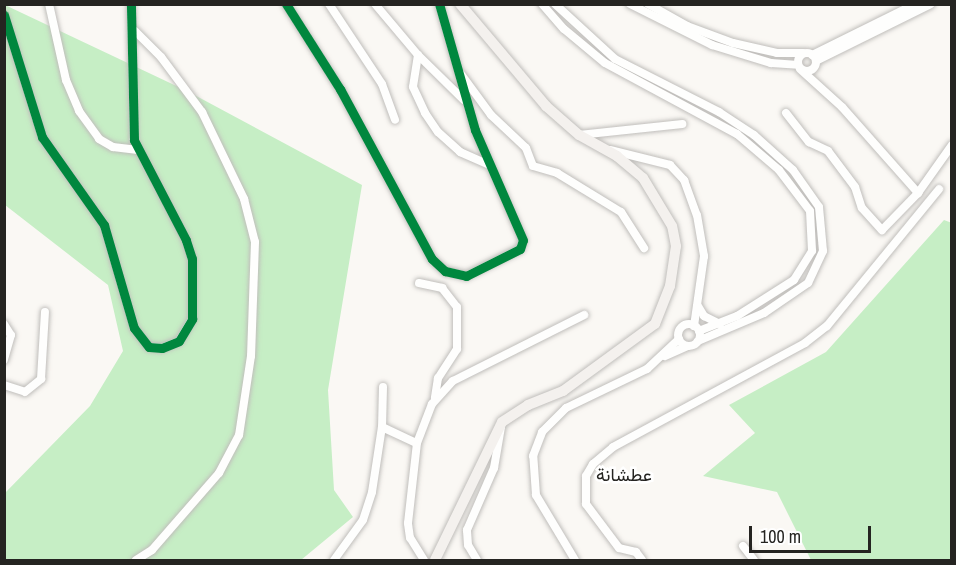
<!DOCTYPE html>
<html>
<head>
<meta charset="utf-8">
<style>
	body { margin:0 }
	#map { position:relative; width:956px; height:565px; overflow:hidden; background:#faf8f4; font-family:"Archivo Narrow",Vazirmatn,sans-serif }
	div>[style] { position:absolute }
	.green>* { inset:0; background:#c6eec5 }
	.roads { filter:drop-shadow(0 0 2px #c0bebb) drop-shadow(0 0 2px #c0bebb) }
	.minor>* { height:8px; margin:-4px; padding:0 4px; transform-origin:4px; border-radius:4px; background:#fefefd }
	.minor>.ring { margin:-4px; padding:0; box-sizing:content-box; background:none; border:8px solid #fefefd; border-radius:50% }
	.secondary>* { height:10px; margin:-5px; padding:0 5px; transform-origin:5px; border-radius:5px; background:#f4f1ee }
	.cycleway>* { height:9px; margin:-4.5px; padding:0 4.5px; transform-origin:4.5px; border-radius:4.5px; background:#00873e }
	span { translate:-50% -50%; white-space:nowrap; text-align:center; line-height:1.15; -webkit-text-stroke:5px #fff; paint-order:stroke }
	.quarter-label { font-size:18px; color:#252421 }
	.frame { position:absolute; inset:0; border:6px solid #252421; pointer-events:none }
	.scale { position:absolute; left:749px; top:526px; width:122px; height:27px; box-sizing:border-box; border:3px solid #252421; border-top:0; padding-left:8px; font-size:18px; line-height:21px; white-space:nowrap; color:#252421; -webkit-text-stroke:4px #fff; paint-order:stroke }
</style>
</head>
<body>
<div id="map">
	<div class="green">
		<i style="clip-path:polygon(5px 5px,187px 91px,362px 185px,328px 390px,334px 490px,353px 517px,301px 560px,5px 560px,5px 493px,90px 406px,123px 351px,108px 285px,5px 205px)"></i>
		<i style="clip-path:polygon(944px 220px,952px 223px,951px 560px,811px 560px,777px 492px,703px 476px,755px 433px,729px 405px,826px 352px)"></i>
	</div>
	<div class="roads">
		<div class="minor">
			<i style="left:49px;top:4px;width:78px;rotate:77.4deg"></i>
			<i style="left:66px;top:80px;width:34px;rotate:67deg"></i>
			<i style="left:79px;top:111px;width:34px;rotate:54deg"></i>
			<i style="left:99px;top:139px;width:16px;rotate:30deg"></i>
			<i style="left:113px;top:147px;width:25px;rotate:7deg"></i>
			<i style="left:286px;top:4px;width:101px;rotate:57.6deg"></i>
			<i style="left:340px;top:89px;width:193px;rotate:61.6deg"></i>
			<i style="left:432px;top:259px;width:18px;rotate:43deg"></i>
			<i style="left:445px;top:271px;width:22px;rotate:13deg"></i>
			<i style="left:466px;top:276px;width:60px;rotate:-26.6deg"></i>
			<i style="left:520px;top:249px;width:9px;rotate:-72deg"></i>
			<i style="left:523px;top:240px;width:120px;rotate:-113.6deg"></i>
			<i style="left:475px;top:130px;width:131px;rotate:-105.9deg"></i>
			<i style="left:329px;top:4px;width:96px;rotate:56.5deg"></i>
			<i style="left:382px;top:84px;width:38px;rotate:70deg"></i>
			<i style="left:375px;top:4px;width:67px;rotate:49.9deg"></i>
			<i style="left:418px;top:55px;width:64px;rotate:44.4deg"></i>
			<i style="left:542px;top:4px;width:33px;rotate:49deg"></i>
			<i style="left:564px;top:29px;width:53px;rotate:39.7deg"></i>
			<i style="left:605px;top:63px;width:150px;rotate:28.3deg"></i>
			<i style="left:737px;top:134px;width:55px;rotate:40.6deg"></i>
			<i style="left:779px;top:170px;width:51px;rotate:52.9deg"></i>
			<i style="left:810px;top:211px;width:40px;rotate:87.1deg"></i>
			<i style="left:812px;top:251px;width:34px;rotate:122deg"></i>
			<i style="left:794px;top:280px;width:67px;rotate:147.7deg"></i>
			<i style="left:737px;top:316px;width:41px;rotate:158.5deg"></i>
			<i style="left:555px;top:4px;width:81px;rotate:42.5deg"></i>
			<i style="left:615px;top:59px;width:117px;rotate:27deg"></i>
			<i style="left:719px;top:112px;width:42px;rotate:33.3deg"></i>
			<i style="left:754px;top:135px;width:52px;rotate:41.9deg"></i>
			<i style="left:793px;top:170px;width:45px;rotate:54.9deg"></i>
			<i style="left:819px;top:207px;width:44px;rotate:84.8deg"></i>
			<i style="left:823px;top:251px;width:35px;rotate:115deg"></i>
			<i style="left:808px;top:283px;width:53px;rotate:145.7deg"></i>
			<i style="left:764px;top:313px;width:72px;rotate:157deg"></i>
			<i style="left:630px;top:4px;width:92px;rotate:26.6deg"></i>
			<i style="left:712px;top:45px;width:62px;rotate:17deg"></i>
			<i style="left:771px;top:63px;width:27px;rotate:4deg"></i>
			<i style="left:648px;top:4px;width:45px;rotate:29.4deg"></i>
			<i style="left:687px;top:26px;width:49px;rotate:20.3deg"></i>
			<i style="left:733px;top:43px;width:45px;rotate:12.8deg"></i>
			<i style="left:777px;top:53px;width:26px"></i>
			<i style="left:4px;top:15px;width:128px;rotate:72.7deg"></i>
			<i style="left:42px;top:137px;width:108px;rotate:54.8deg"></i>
			<i style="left:104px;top:225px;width:107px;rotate:73.8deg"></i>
			<i style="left:134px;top:328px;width:24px;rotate:52deg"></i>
			<i style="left:149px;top:347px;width:13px;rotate:4deg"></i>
			<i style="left:162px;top:348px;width:18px;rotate:-22deg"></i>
			<i style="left:179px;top:341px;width:26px;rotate:-59deg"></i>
			<i style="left:192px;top:319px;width:60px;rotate:-90deg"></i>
			<i style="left:192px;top:259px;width:20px;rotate:-108deg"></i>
			<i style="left:186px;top:240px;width:113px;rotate:-117.5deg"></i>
			<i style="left:134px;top:140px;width:136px;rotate:-91.3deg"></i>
			<i style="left:135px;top:31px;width:37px;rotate:45deg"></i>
			<i style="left:161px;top:57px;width:69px;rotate:53.3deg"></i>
			<i style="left:202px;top:112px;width:97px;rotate:64.2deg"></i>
			<i style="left:244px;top:199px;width:44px;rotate:75.7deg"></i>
			<i style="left:255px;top:242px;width:114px;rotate:92deg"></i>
			<i style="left:251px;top:356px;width:80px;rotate:98.6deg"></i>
			<i style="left:239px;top:435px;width:43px;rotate:117.8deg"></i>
			<i style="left:219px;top:473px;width:102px;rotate:131deg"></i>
			<i style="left:152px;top:550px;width:19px;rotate:148deg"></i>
			<i class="ring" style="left:798px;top:53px;width:10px;height:10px"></i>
			<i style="left:418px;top:55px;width:32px;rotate:99deg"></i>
			<i style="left:413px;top:87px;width:29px;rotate:65deg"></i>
			<i style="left:425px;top:113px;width:23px;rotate:56deg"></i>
			<i style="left:438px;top:132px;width:30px;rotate:42deg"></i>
			<i style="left:460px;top:152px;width:30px;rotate:24deg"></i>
			<i style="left:812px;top:55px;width:115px;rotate:-26.3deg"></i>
			<i style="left:816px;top:61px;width:128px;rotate:-26.4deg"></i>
			<i style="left:800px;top:69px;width:57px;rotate:42.1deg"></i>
			<i style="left:842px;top:107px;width:115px;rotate:48.5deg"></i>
			<i style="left:461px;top:74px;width:51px;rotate:53.8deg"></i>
			<i style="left:491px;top:115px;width:48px;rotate:43.3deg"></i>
			<i style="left:526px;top:148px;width:19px;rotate:69deg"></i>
			<i style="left:533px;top:166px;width:25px;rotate:16deg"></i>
			<i style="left:557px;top:173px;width:75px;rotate:31.4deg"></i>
			<i style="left:621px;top:212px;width:43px;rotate:57.4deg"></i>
			<i style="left:786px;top:113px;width:37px;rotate:52deg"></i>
			<i style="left:809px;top:142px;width:21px;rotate:25deg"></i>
			<i style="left:828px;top:151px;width:45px;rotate:53.1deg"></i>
			<i style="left:855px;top:187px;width:22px;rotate:72deg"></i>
			<i style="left:862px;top:208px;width:30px;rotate:48deg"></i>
			<i style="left:882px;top:230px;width:52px;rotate:-45.8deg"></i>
			<i style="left:918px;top:193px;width:59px;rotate:-54.7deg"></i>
			<i style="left:579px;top:135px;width:104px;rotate:-6.1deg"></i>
			<i style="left:610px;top:150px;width:62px;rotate:14deg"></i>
			<i style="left:670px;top:165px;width:21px;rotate:47deg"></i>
			<i style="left:684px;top:180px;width:37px;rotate:70deg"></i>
			<i style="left:697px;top:215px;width:42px;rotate:80.3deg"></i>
			<i style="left:704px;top:256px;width:71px;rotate:98.1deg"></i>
			<i style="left:419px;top:283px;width:24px;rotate:12deg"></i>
			<i style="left:442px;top:288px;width:24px;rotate:52deg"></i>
			<i style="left:457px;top:307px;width:42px;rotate:90deg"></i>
			<i style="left:457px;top:349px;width:35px;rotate:123deg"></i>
			<i style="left:438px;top:378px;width:20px;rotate:99deg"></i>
			<i style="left:698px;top:306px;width:12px;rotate:59deg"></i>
			<i style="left:704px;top:316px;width:18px;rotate:27deg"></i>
			<i style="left:4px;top:324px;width:13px;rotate:58deg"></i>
			<i style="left:11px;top:335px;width:26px;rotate:106deg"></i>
			<i class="ring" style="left:678px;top:324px;width:14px;height:14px"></i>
			<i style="left:665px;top:356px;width:24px;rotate:-24deg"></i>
			<i style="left:4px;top:385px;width:22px;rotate:18deg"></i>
			<i style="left:25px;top:392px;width:21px;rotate:-39deg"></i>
			<i style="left:41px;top:379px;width:67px;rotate:-86.6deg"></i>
			<i style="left:383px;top:387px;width:40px;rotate:91.4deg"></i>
			<i style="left:382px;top:427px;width:38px;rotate:25deg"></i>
			<i style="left:743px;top:546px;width:18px;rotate:52deg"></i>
			<i style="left:334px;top:560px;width:49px;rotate:-54.1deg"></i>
			<i style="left:363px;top:520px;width:29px;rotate:-72deg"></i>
			<i style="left:372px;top:492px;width:66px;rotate:-81.3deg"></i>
			<i style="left:424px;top:560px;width:26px;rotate:-122deg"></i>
			<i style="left:410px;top:538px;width:15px;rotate:-98deg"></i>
			<i style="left:408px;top:523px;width:81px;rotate:-83.6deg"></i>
			<i style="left:417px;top:443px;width:42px;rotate:-69deg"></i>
			<i style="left:432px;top:404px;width:31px;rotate:-48deg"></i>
			<i style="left:453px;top:381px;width:147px;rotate:-26.7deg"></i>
			<i style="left:477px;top:560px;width:17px;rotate:-121deg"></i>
			<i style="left:468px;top:545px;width:15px;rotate:-94deg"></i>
			<i style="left:467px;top:530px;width:68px;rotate:-66.5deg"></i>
			<i style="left:494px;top:468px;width:42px;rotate:-80.3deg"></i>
			<i style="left:575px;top:560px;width:76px;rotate:-121deg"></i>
			<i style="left:536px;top:495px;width:39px;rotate:-94deg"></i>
			<i style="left:533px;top:456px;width:26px;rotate:-69deg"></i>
			<i style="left:542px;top:432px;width:34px;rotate:-45deg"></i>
			<i style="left:566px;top:408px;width:90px;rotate:-25.7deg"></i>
			<i style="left:647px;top:369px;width:44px;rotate:-43.2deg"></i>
			<i style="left:642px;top:560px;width:10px;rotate:-127deg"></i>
			<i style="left:636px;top:552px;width:17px;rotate:-167deg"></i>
			<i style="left:619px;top:548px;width:55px;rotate:-126.9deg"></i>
			<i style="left:586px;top:504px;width:28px;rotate:-90deg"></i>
			<i style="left:586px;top:476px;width:14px;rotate:-60deg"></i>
			<i style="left:593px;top:464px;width:26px;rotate:-40deg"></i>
			<i style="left:613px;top:447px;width:218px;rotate:-28.4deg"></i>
			<i style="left:805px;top:343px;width:28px;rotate:-38deg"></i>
			<i style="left:827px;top:326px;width:177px;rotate:-50.7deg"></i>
		</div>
		<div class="secondary">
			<i style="left:435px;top:560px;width:153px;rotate:-64.1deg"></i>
			<i style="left:502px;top:422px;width:31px;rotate:-33deg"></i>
			<i style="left:528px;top:405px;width:38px;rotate:-22deg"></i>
			<i style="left:563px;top:391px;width:114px;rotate:-36.1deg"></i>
			<i style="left:655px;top:324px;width:41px;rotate:-68.5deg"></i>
			<i style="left:670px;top:286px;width:40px;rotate:-81.5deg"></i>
			<i style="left:676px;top:246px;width:20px;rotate:-101deg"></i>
			<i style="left:672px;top:226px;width:56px;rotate:-121.1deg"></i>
			<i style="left:643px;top:178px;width:34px;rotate:-140deg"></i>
			<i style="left:617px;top:156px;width:43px;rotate:-151.1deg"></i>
			<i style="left:579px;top:135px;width:44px;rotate:-138.7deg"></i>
			<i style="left:546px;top:106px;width:133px;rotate:-130.1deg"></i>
		</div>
	</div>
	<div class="cycleway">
		<i style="left:286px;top:4px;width:101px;rotate:57.6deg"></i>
		<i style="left:340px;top:89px;width:193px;rotate:61.6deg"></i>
		<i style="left:432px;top:259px;width:18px;rotate:43deg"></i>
		<i style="left:445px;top:271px;width:22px;rotate:13deg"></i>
		<i style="left:466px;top:276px;width:60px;rotate:-26.6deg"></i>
		<i style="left:520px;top:249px;width:9px;rotate:-72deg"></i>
		<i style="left:523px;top:240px;width:120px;rotate:-113.6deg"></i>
		<i style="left:475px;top:130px;width:131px;rotate:-105.9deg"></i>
		<i style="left:4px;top:15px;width:128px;rotate:72.7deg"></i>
		<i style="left:42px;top:137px;width:108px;rotate:54.8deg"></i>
		<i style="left:104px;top:225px;width:107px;rotate:73.8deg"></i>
		<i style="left:134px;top:328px;width:24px;rotate:52deg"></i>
		<i style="left:149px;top:347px;width:13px;rotate:4deg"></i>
		<i style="left:162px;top:348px;width:18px;rotate:-22deg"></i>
		<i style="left:179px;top:341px;width:26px;rotate:-59deg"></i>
		<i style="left:192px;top:319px;width:60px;rotate:-90deg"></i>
		<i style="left:192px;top:259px;width:20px;rotate:-108deg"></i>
		<i style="left:186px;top:240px;width:113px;rotate:-117.5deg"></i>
		<i style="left:134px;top:140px;width:136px;rotate:-91.3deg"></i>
	</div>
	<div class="quarter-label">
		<span style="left:624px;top:475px">عطشانة</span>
	</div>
	<div class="frame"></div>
	<div class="scale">100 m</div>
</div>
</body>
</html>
